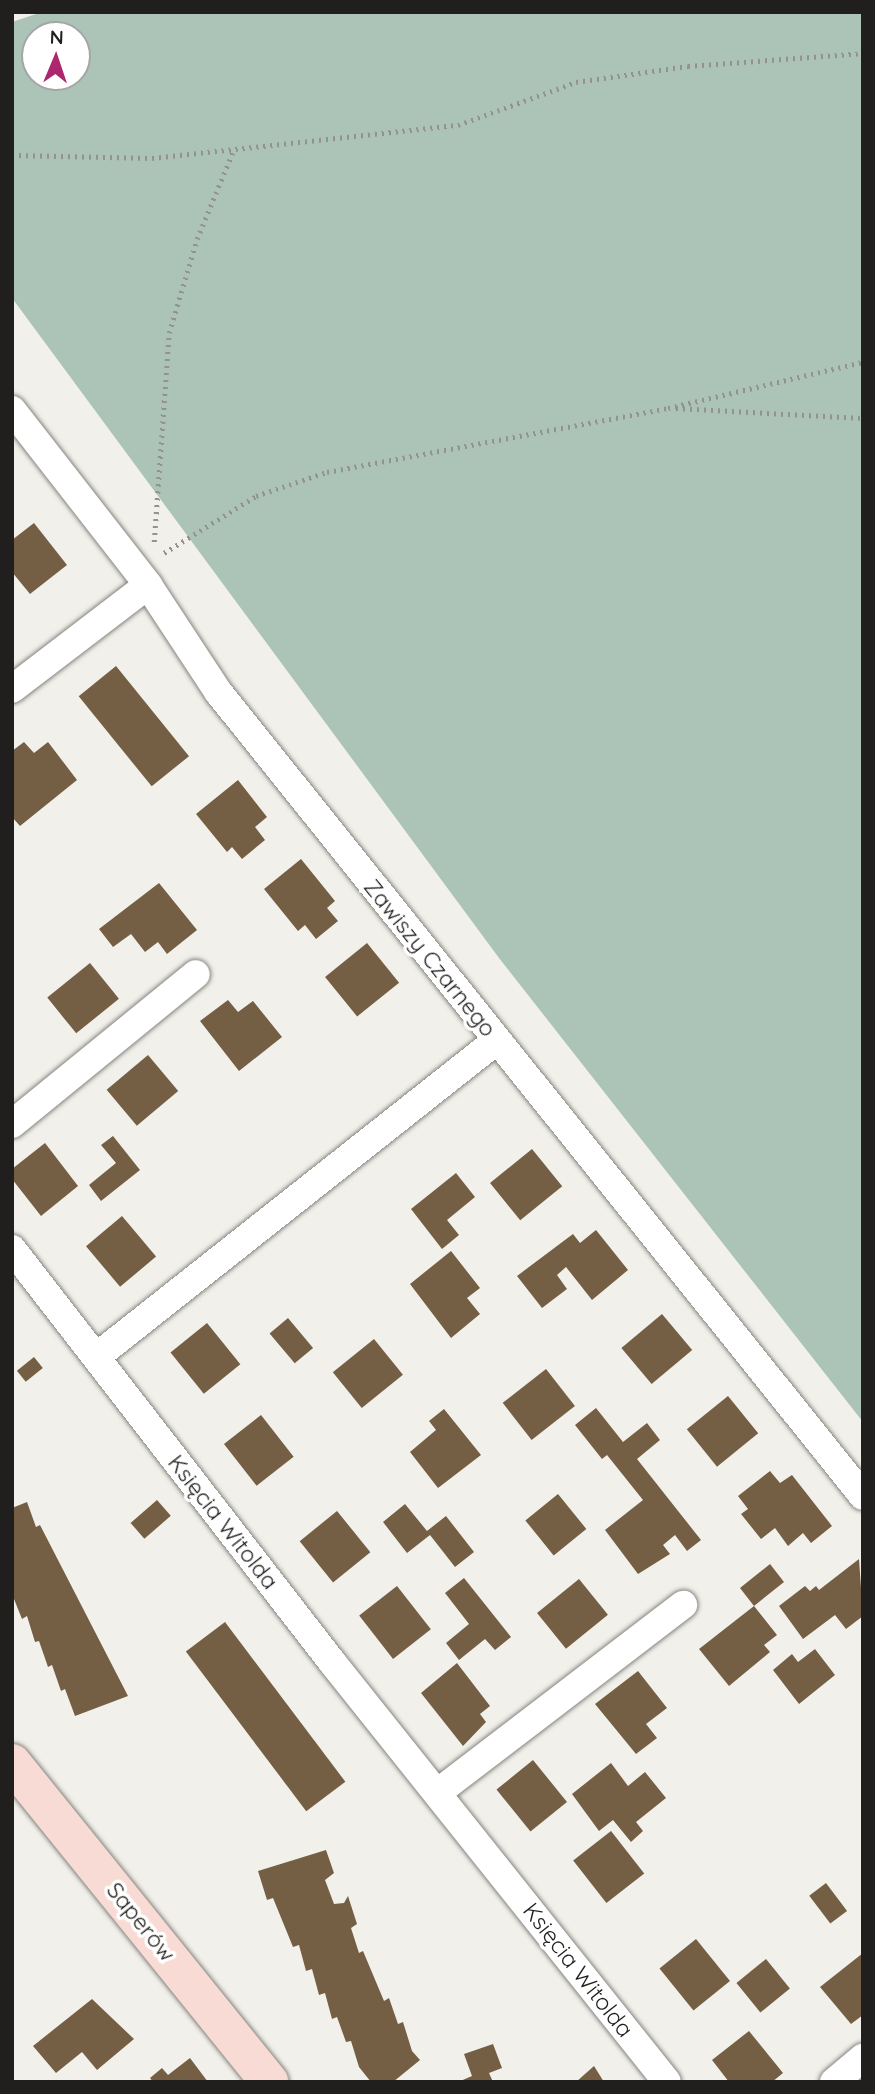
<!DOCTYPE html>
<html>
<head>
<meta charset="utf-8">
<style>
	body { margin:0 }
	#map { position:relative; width:875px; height:2094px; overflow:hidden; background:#f2f0eb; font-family:Quicksand,sans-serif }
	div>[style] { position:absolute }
	.green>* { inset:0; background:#abc4b7 }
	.building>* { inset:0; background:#755f44; transform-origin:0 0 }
	.path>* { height:4.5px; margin-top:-2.25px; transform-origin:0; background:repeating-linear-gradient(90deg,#94928f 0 2px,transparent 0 7px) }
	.roads { filter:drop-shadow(0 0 2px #85847f) drop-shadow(0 0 2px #85847f) }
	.street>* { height:28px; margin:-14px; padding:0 14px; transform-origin:14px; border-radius:14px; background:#fff }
	.secondary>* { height:38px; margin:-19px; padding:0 19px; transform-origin:19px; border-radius:19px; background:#f8dbd4 }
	span { translate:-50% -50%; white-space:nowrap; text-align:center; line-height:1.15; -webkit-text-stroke:7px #fff; paint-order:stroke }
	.street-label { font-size:23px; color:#201f1e }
	.frame { position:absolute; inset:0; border:14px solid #201f1e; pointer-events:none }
	.north { position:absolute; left:21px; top:21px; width:70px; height:70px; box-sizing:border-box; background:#fff; border:2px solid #a6a5a5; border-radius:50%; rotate:2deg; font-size:19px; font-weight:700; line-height:28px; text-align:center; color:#201f1e }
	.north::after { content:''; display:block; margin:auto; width:24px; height:32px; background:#ad276e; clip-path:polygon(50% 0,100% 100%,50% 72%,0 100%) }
</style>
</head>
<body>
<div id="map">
	<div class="green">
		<i style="clip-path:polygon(evenodd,42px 12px,863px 12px,863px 1422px,499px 958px,12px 298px,12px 22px,42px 12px,35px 35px,77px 35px,77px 77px,35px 77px,35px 35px)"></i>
	</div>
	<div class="building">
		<i style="clip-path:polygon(34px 523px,67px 565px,30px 594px,12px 572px,12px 540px)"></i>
		<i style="left:116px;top:666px;width:116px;height:48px;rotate:51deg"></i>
		<i style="clip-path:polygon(24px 742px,34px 753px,48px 742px,77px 780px,20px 826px,12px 817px,12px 751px)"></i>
		<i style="clip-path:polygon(238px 780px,267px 817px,255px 827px,265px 840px,242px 859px,232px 847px,227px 852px,196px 814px)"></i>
		<i style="clip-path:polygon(301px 859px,335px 901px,327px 908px,338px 921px,316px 939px,305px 925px,298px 931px,264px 889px)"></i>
		<i style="clip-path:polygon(159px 883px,197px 930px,167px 954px,158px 942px,145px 952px,131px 934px,113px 947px,99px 929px)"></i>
		<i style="left:367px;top:943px;width:51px;height:54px;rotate:51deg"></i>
		<i style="left:90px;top:963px;width:46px;height:55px;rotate:51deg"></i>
		<i style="clip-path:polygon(228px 1000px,238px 1012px,253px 1001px,282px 1037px,239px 1071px,200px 1021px)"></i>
		<i style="left:148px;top:1055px;width:47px;height:54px;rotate:50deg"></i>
		<i style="clip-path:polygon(113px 1136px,140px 1170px,101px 1201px,89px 1185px,116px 1163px,101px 1145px)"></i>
		<i style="clip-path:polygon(45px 1143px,78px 1186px,41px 1216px,12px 1179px,12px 1169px)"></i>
		<i style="left:532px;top:1149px;width:48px;height:54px;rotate:51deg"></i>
		<i style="clip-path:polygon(456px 1173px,475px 1197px,447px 1220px,459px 1235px,442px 1249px,411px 1209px)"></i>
		<i style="left:122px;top:1216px;width:53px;height:47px;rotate:50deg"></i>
		<i style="clip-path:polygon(596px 1230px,628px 1270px,592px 1300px,566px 1267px,557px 1275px,567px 1289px,542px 1308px,517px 1276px,573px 1234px,580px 1243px)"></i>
		<i style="clip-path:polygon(451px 1251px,480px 1288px,467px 1298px,480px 1314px,451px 1338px,410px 1284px)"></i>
		<i style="left:662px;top:1314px;width:47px;height:53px;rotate:50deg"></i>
		<i style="left:288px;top:1318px;width:39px;height:24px;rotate:50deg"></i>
		<i style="left:207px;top:1323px;width:53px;height:47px;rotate:51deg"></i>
		<i style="left:374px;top:1339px;width:46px;height:53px;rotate:51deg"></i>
		<i style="left:34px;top:1357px;width:14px;height:22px;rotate:51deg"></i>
		<i style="left:546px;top:1369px;width:47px;height:55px;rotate:52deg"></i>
		<i style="left:728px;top:1396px;width:48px;height:53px;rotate:51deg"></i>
		<i style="clip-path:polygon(596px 1408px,623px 1442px,647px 1423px,660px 1440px,637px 1459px,701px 1540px,687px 1551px,675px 1535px,663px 1545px,670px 1554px,638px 1574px,605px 1530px,643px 1500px,607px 1455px,602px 1459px,575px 1425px)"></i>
		<i style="clip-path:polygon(444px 1409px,481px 1455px,438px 1488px,410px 1452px,436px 1430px,429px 1421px)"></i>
		<i style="left:261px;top:1415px;width:53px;height:47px;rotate:52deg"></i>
		<i style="clip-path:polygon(770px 1471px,780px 1483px,792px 1475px,832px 1526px,811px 1543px,803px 1533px,788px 1546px,775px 1528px,761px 1539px,741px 1514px,748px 1509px,738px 1496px)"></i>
		<i style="left:558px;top:1494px;width:45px;height:42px;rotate:51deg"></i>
		<i style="left:157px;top:1500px;width:21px;height:35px;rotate:49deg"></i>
		<i style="clip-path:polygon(27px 1502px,36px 1527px,40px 1525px,128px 1696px,75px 1716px,65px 1689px,61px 1691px,52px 1665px,48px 1667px,39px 1641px,35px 1642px,27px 1616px,22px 1619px,12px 1594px,12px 1508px)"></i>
		<i style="clip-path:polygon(405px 1504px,427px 1531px,446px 1516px,474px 1552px,455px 1567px,430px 1535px,407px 1553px,383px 1522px)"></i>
		<i style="left:337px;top:1511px;width:53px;height:48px;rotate:51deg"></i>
		<i style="clip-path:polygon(859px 1559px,863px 1616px,846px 1629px,835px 1615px,803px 1639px,779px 1606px,805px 1586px,810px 1591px,816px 1586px,819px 1590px)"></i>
		<i style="clip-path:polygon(770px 1564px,784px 1582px,754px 1606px,777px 1635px,764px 1645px,770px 1652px,729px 1686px,699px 1649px,754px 1606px,740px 1588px)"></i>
		<i style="clip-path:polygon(464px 1578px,511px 1637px,495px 1650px,485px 1639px,459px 1660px,446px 1643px,469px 1624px,445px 1593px)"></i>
		<i style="left:579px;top:1579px;width:46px;height:54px;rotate:51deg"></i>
		<i style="left:397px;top:1586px;width:55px;height:48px;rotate:52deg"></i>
		<i style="left:225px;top:1622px;width:200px;height:49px;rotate:53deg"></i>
		<i style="clip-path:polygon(815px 1649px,835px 1675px,799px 1704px,773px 1670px,792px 1654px,798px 1662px)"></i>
		<i style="clip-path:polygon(457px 1663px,490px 1706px,480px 1714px,486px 1722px,463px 1746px,421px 1693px)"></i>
		<i style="clip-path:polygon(638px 1671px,667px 1708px,646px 1724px,657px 1738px,636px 1754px,595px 1704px)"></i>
		<i style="left:533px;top:1760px;width:54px;height:47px;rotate:51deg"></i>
		<i style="clip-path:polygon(611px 1763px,628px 1786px,645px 1772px,666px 1798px,636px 1822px,643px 1831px,631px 1842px,613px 1820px,599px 1831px,572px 1794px)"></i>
		<i style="left:611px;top:1831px;width:54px;height:48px;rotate:52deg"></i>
		<i style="clip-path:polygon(326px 1850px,334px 1873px,325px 1880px,334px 1904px,344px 1903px,348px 1896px,357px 1924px,351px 1928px,359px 1953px,363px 1951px,384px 2001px,389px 1998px,398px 2024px,403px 2022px,412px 2051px,420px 2060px,393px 2082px,371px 2082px,359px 2067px,351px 2041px,346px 2042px,337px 2017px,332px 2019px,325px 1993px,319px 1995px,312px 1969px,306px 1971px,299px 1945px,293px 1947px,273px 1898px,267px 1900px,258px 1871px)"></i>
		<i style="left:826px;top:1883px;width:35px;height:21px;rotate:53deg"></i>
		<i style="left:696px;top:1939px;width:54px;height:47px;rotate:51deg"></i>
		<i style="clip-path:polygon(863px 1953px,863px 2015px,851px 2024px,820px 1987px)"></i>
		<i style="left:766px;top:1959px;width:38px;height:38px;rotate:51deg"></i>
		<i style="clip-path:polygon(92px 1999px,134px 2039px,97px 2070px,82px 2052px,56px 2073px,33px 2046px)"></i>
		<i style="clip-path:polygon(749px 2031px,783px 2073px,772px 2082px,729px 2082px,712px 2060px)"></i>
		<i style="clip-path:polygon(493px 2044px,502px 2068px,489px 2073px,493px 2082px,458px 2082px,472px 2076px,464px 2054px)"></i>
		<i style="clip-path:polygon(190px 2058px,208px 2082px,153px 2082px,150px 2078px,162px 2068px,168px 2075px)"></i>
		<i style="clip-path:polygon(594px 2066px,604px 2082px,576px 2082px)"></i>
	</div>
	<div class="path">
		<i style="left:12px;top:155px;width:140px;rotate:1.2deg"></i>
		<i style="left:152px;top:158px;width:308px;rotate:-6.2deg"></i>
		<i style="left:458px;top:125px;width:126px;rotate:-20deg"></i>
		<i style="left:576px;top:82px;width:113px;rotate:-8.1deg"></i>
		<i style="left:688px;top:66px;width:175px;rotate:-4.2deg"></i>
		<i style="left:676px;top:408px;width:187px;rotate:3.1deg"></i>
		<i style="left:154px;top:542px;width:210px;rotate:-85.9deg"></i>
		<i style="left:169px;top:333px;width:98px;rotate:-73.4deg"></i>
		<i style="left:197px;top:239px;width:97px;rotate:-67.7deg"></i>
		<i style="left:164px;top:553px;width:108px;rotate:-31.8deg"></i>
		<i style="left:256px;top:496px;width:75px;rotate:-18.7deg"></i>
		<i style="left:327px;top:472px;width:347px;rotate:-10.6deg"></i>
		<i style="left:668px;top:408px;width:200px;rotate:-13.3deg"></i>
	</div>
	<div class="roads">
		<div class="street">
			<i style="left:12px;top:410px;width:222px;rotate:52.1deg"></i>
			<i style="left:148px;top:585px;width:129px;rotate:56.7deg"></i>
			<i style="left:219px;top:693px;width:1029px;rotate:51.27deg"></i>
			<i style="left:12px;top:689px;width:171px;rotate:-37.4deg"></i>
			<i style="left:12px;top:1124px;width:237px;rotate:-39.2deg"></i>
			<i style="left:12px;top:1249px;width:522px;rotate:52.23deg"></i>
			<i style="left:332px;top:1662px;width:537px;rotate:51.42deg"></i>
			<i style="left:96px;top:1357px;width:510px;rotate:-38.31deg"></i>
			<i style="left:437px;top:1793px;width:310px;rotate:-37.4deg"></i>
			<i style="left:834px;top:2082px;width:38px;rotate:-40deg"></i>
		</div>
		<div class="secondary">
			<i style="left:12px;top:1763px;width:410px;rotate:51.1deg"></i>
		</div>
	</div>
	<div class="street-label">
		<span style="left:430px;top:958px;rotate:51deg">Zawiszy Czarnego</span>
		<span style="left:223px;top:1522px;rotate:52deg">Księcia Witolda</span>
		<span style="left:141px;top:1922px;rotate:51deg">Saperów</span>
		<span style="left:578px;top:1970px;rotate:52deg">Księcia Witolda</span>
	</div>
	<div class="frame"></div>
	<div class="north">N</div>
</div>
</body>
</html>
